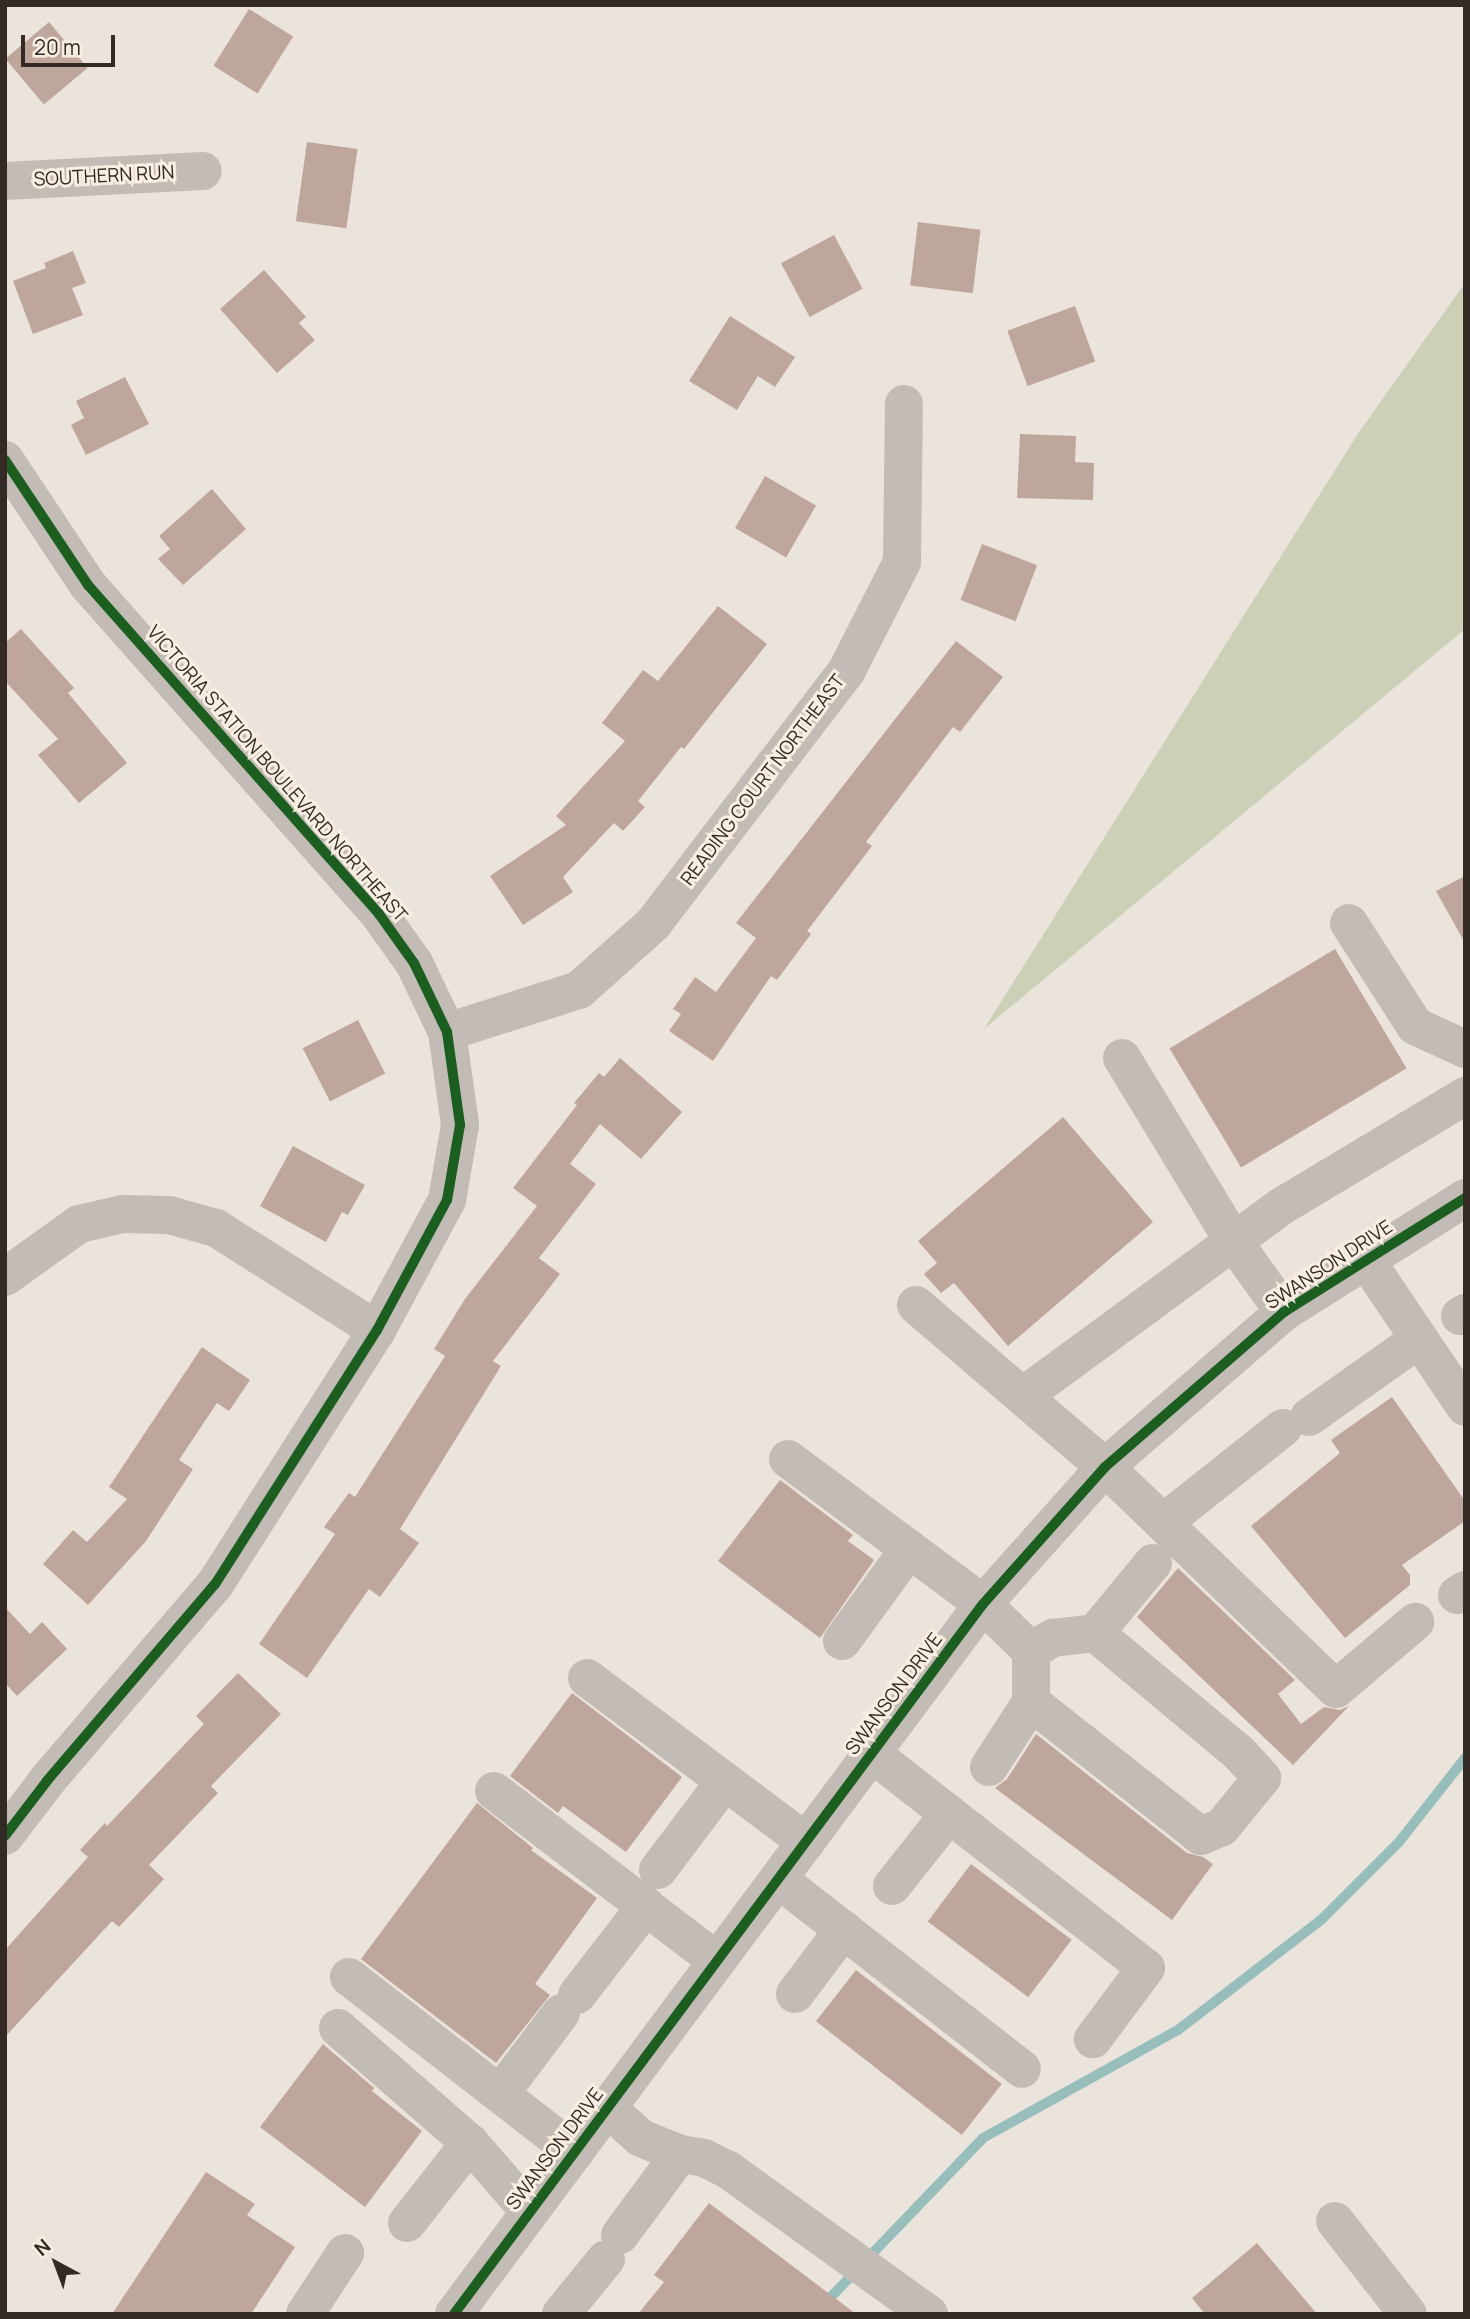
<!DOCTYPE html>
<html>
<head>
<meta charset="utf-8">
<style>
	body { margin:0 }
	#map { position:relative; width:1470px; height:2319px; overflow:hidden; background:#ebe4dc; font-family:Manrope,sans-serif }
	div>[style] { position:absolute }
	.green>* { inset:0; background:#ccd0b6 }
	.stream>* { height:10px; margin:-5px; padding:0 5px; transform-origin:5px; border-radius:5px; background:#98bebc }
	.building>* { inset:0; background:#bfa69d; transform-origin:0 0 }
	.minor>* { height:38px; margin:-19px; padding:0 19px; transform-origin:19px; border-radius:19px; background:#c3bcb6 }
	.cycleway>* { height:10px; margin:-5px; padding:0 5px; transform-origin:5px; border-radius:5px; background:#1b5e20 }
	span { translate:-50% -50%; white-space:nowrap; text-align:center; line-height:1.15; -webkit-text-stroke:6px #f9eee2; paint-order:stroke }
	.street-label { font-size:19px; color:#332925 }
	.frame { position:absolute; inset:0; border:7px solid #332925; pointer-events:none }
	.north { position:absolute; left:21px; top:2228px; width:70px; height:70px; -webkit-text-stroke:5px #f9eee2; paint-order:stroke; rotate:319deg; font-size:19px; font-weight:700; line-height:28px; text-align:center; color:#332925 }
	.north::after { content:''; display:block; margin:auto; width:24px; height:32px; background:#332925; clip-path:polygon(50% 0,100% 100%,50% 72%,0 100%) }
	.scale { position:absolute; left:21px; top:35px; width:94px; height:32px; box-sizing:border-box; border:4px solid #332925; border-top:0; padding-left:9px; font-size:21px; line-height:24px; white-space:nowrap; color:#332925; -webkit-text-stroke:5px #f9eee2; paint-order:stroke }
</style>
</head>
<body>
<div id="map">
	<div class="green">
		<i style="clip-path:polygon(1465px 283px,1465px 629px,984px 1029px,1359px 432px)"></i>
	</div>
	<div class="stream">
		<i style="left:868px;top:2258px;width:166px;rotate:-46.2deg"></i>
		<i style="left:983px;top:2138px;width:223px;rotate:-29deg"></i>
		<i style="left:1178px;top:2030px;width:180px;rotate:-37.6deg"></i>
		<i style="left:1321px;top:1920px;width:110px;rotate:-45deg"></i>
		<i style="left:1399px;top:1842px;width:107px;rotate:-51.8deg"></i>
		<i style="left:824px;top:2304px;width:45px;rotate:-45.9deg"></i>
	</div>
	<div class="building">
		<i style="left:249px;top:9px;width:52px;height:67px;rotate:32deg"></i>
		<i style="left:49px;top:22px;width:60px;height:57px;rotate:50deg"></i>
		<i style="left:307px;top:142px;width:51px;height:80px;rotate:8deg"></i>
		<i style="left:918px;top:222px;width:63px;height:64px;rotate:7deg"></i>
		<i style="left:834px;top:235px;width:61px;height:60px;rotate:62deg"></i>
		<i style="clip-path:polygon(73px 251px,86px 283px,72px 288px,83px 315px,33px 334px,13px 281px,46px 268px,44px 263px)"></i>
		<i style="clip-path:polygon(264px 270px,306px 317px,299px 323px,315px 340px,277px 373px,220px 309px)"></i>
		<i style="left:1075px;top:306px;width:59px;height:72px;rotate:70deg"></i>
		<i style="clip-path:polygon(730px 316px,795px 357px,775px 387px,758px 376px,737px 410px,689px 381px)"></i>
		<i style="clip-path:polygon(125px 377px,149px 424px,86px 455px,71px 425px,84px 418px,76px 401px)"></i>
		<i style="clip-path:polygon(1020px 434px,1076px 436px,1075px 462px,1094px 463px,1093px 500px,1017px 498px)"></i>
		<i style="left:765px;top:476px;width:59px;height:60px;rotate:30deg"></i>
		<i style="clip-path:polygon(212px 489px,246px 529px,183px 585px,158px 559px,170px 549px,159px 536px)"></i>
		<i style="left:982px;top:544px;width:59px;height:60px;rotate:21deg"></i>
		<i style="clip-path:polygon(718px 606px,767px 644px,684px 749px,681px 747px,638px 801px,645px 807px,623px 831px,614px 823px,563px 877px,573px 892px,523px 925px,490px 876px,566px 825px,556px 816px,625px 741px,602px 723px,643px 670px,658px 681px)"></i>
		<i style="clip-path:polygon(21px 629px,74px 688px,68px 693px,127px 763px,79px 803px,38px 755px,58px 739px,5px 681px,5px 643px)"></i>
		<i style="clip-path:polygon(956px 641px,1003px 677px,960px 732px,953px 727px,866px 842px,872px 846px,807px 931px,811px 934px,777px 980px,771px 976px,713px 1061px,669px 1031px,681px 1014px,673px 1009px,695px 977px,716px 992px,756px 938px,736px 923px)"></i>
		<i style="clip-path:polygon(1465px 876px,1465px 943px,1436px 891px)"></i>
		<i style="left:1335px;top:949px;width:139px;height:193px;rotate:59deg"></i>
		<i style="left:358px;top:1020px;width:60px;height:62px;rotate:63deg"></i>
		<i style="clip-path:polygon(620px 1058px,682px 1112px,641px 1159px,600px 1124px,570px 1164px,596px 1184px,539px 1258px,560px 1274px,493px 1361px,501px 1366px,400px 1529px,419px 1543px,380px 1597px,369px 1589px,307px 1678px,259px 1644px,335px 1534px,324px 1527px,349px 1493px,355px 1497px,445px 1356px,434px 1349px,465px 1299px,537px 1206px,513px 1188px,577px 1105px,574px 1103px,599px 1073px,604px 1077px)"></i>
		<i style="clip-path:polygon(1063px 1117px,1153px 1222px,1008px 1346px,954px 1283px,941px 1293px,924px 1274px,937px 1263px,918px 1241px)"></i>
		<i style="clip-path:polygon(293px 1146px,365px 1185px,348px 1215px,342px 1212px,326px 1242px,260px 1206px)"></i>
		<i style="clip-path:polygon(202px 1347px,250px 1380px,229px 1411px,217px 1403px,179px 1460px,193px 1469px,146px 1541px,88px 1605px,43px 1564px,73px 1530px,87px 1542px,127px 1499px,109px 1487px)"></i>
		<i style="clip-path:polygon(1392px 1397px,1465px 1501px,1465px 1521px,1402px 1565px,1410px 1575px,1410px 1585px,1345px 1638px,1251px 1526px,1340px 1453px,1331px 1440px)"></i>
		<i style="clip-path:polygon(780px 1480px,853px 1535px,848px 1541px,874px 1560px,820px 1638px,718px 1561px)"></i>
		<i style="clip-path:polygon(1178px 1568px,1295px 1680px,1278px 1694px,1301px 1724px,1324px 1707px,1340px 1710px,1349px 1706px,1293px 1765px,1137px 1617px)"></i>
		<i style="clip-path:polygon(5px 1607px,30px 1634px,42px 1622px,67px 1649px,17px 1696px,5px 1683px)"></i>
		<i style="clip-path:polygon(238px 1673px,281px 1714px,211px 1786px,218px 1793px,149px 1865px,164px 1879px,119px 1927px,112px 1921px,5px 2037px,5px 1950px,88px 1857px,80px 1850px,105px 1823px,107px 1826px,204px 1724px,196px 1716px)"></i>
		<i style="clip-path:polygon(572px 1693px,682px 1777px,626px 1852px,563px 1806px,558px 1813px,510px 1776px)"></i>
		<i style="clip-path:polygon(1036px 1734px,1187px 1853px,1203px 1857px,1213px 1864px,1172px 1920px,995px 1788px,1007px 1779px)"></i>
		<i style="clip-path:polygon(477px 1803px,533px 1848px,531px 1850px,597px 1898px,535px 1984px,550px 1995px,496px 2063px,361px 1959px)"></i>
		<i style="left:971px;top:1864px;width:126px;height:72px;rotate:37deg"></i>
		<i style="left:856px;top:1970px;width:185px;height:65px;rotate:38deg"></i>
		<i style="clip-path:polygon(323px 2044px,374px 2088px,372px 2091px,422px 2131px,365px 2207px,260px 2127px)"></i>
		<i style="clip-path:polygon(206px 2172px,255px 2204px,247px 2215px,295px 2247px,251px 2314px,112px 2314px)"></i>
		<i style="clip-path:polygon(709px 2203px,856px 2314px,638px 2314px,664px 2282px,654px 2275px)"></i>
		<i style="clip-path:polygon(1257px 2243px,1317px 2314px,1205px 2314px,1192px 2298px)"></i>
	</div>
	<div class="minor">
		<i style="left:5px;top:181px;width:198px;rotate:-2.9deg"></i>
		<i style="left:5px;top:460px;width:150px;rotate:56.4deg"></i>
		<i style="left:88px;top:585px;width:439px;rotate:48.5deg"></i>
		<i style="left:379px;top:914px;width:60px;rotate:54.5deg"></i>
		<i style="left:414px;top:963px;width:76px;rotate:64.4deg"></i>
		<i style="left:447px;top:1032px;width:94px;rotate:82deg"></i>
		<i style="left:460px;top:1125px;width:76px;rotate:99.8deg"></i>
		<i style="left:447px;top:1200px;width:148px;rotate:118.3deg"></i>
		<i style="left:377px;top:1330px;width:301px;rotate:122.5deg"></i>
		<i style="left:215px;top:1584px;width:259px;rotate:130.5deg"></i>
		<i style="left:47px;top:1781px;width:69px;rotate:127.4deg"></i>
		<i style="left:1349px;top:923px;width:122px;rotate:57.3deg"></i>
		<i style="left:1415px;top:1026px;width:55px;rotate:24.7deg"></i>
		<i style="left:447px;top:1032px;width:139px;rotate:-17.7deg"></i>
		<i style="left:579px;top:990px;width:99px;rotate:-41.7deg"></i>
		<i style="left:653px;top:924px;width:317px;rotate:-52.6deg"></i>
		<i style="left:846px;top:672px;width:123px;rotate:-63deg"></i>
		<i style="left:902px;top:562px;width:158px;rotate:-89.3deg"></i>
		<i style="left:1122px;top:1058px;width:215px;rotate:58.7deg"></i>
		<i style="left:1234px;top:1242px;width:86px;rotate:54.5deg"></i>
		<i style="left:1366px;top:1260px;width:177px;rotate:56deg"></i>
		<i style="left:5px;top:1277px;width:91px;rotate:-35.6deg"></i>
		<i style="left:79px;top:1224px;width:45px;rotate:-12.8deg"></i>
		<i style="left:123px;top:1214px;width:46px;rotate:1.2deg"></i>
		<i style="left:169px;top:1215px;width:49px;rotate:15.5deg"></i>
		<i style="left:216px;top:1228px;width:191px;rotate:32.4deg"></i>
		<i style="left:916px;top:1305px;width:249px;rotate:40.6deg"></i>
		<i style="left:1105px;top:1467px;width:320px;rotate:43.9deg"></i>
		<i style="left:1336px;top:1689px;width:104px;rotate:-40.3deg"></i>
		<i style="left:1460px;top:1316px;width:6px;rotate:-31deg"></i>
		<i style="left:1023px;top:1396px;width:321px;rotate:-36.3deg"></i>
		<i style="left:1282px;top:1206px;width:214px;rotate:-31deg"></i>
		<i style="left:1309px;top:1417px;width:135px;rotate:-35.3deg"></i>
		<i style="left:788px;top:1459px;width:243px;rotate:36.6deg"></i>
		<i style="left:983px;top:1604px;width:67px;rotate:44.4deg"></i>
		<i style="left:1031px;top:1651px;width:26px;rotate:-31deg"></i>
		<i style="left:1053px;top:1638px;width:42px;rotate:-6.8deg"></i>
		<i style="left:1095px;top:1633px;width:187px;rotate:39.8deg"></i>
		<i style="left:1239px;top:1753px;width:34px;rotate:47deg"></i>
		<i style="left:1262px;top:1778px;width:63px;rotate:129.2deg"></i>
		<i style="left:1222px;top:1827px;width:23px;rotate:157deg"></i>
		<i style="left:1201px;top:1836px;width:216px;rotate:-141.8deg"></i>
		<i style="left:1031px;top:1702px;width:51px;rotate:-90deg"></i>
		<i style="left:1163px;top:1523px;width:153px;rotate:-38.4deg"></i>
		<i style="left:1457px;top:1595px;width:9px;rotate:-32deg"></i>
		<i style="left:1095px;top:1633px;width:91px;rotate:-50.4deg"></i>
		<i style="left:842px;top:1641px;width:114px;rotate:-53.9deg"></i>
		<i style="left:587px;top:1678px;width:274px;rotate:36.8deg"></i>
		<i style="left:871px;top:1753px;width:349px;rotate:38deg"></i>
		<i style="left:1146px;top:1968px;width:89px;rotate:126.7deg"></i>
		<i style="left:989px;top:1767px;width:77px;rotate:-57.1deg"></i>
		<i style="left:494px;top:1791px;width:280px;rotate:37.3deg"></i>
		<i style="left:658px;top:1870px;width:111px;rotate:-53deg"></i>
		<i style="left:778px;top:1879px;width:309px;rotate:37.9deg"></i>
		<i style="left:892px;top:1886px;width:92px;rotate:-51.6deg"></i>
		<i style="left:349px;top:1977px;width:286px;rotate:37.8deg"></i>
		<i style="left:795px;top:1994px;width:81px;rotate:-53deg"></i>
		<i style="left:577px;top:1995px;width:113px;rotate:-52.2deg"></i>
		<i style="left:338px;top:2028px;width:175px;rotate:41.1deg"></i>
		<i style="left:470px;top:2143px;width:91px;rotate:49deg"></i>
		<i style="left:500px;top:2094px;width:101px;rotate:-53deg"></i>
		<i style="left:607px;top:2108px;width:45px;rotate:41.4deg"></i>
		<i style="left:641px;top:2138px;width:42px;rotate:22.3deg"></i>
		<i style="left:680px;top:2154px;width:24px;rotate:9deg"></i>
		<i style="left:704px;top:2158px;width:25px;rotate:26deg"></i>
		<i style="left:727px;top:2169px;width:249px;rotate:35.7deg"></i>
		<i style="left:1335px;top:2221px;width:118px;rotate:51.9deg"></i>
		<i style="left:407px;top:2223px;width:102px;rotate:-51.8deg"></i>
		<i style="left:620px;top:2235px;width:101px;rotate:-53.5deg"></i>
		<i style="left:305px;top:2314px;width:73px;rotate:-56.7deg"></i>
		<i style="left:454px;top:2314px;width:885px;rotate:-53.31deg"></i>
		<i style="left:983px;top:1604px;width:183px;rotate:-48.3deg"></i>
		<i style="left:1105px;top:1467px;width:237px;rotate:-40.9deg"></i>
		<i style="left:1284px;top:1312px;width:214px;rotate:-32.2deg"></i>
		<i style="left:561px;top:2314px;width:71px;rotate:-50.7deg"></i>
	</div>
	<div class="cycleway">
		<i style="left:5px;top:460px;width:150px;rotate:56.4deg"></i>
		<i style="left:88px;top:585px;width:439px;rotate:48.5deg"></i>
		<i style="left:379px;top:914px;width:60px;rotate:54.5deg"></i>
		<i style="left:414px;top:963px;width:76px;rotate:64.4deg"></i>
		<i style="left:447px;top:1032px;width:94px;rotate:82deg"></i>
		<i style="left:460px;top:1125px;width:76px;rotate:99.8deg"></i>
		<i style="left:447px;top:1200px;width:148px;rotate:118.3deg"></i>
		<i style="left:377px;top:1330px;width:301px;rotate:122.5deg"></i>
		<i style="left:215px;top:1584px;width:259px;rotate:130.5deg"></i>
		<i style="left:47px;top:1781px;width:69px;rotate:127.4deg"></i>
		<i style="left:454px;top:2314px;width:885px;rotate:-53.31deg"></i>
		<i style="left:983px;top:1604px;width:183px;rotate:-48.3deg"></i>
		<i style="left:1105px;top:1467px;width:237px;rotate:-40.9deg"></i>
		<i style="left:1284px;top:1312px;width:214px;rotate:-32.2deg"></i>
	</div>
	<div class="street-label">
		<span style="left:104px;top:176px;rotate:-3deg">SOUTHERN RUN</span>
		<span style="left:277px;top:774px;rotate:49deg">VICTORIA STATION BOULEVARD NORTHEAST</span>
		<span style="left:763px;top:780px;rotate:-53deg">READING COURT NORTHEAST</span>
		<span style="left:1329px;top:1265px;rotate:-33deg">SWANSON DRIVE</span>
		<span style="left:894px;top:1694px;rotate:-53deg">SWANSON DRIVE</span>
		<span style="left:555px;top:2149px;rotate:-53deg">SWANSON DRIVE</span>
	</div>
	<div class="frame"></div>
	<div class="north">N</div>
	<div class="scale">20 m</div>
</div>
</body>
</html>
